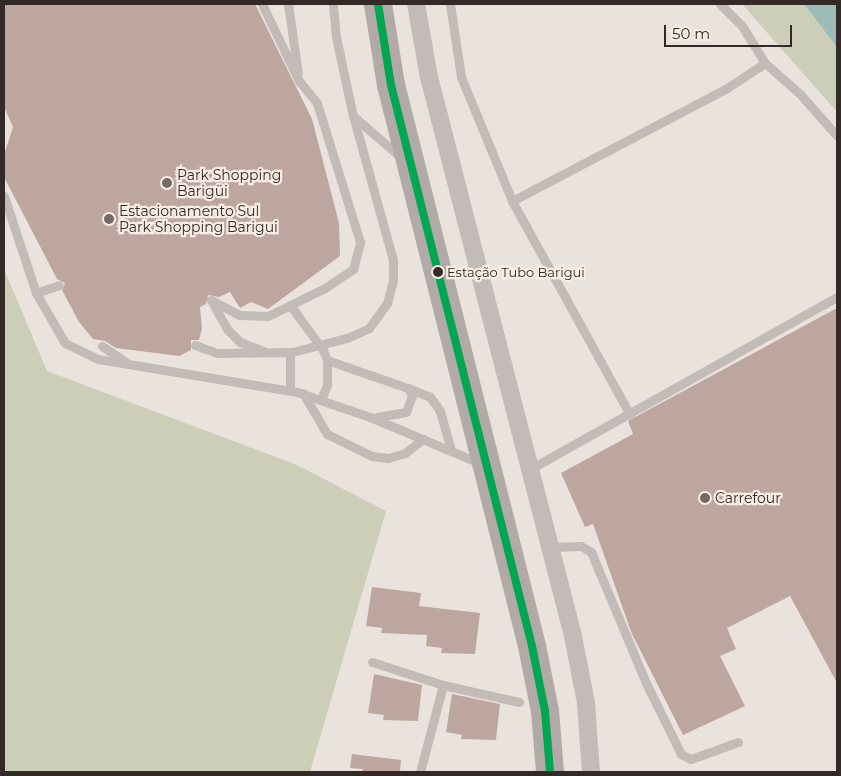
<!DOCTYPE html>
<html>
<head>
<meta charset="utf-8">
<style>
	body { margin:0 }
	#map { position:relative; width:841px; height:776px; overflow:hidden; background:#eae3dd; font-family:Montserrat,sans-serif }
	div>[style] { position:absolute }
	.green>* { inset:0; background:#ccceb8 }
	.water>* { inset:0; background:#9bbcb9 }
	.building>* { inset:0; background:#bda6a0 }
	.service>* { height:9px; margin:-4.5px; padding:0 4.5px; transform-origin:4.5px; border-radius:4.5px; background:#c2bbb7 }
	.minor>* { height:18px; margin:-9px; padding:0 9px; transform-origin:9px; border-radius:9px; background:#c2bbb7 }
	.primary>* { height:28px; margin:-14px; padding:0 14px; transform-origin:14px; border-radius:14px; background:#b1aaa6 }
	.bus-1>* { height:8px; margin:-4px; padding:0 4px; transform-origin:4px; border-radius:4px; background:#00a651 }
	.dots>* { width:14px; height:14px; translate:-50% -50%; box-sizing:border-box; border:2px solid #f8ede4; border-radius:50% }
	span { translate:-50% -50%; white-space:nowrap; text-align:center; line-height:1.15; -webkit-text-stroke:4.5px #f8ede4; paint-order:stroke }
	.bus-label { font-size:13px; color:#332926 }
	.left { translate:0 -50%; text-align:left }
	.poi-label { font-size:14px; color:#332926 }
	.frame { position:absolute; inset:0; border:5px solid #332926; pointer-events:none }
	.scale { position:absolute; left:664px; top:25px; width:128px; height:22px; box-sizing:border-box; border:2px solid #332926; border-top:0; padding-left:6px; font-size:15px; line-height:18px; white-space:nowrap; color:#332926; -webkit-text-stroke:4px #f8ede4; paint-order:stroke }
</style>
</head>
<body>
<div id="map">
	<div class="green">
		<i style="clip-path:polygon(742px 4px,804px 4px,837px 47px,837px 112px)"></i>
		<i style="clip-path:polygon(4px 269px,47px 371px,297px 465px,386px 511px,310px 772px,4px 772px)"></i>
	</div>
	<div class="water">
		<i style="clip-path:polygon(804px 4px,837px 4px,837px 47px,817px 21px)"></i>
	</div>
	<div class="building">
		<i style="clip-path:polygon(4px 4px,255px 4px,312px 119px,339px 223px,340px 256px,268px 309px,251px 302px,240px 308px,230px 292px,219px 297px,208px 295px,206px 304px,200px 307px,202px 329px,199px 340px,191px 340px,191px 350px,179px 356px,116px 348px,105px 341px,93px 339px,79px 322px,62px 290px,65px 283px,57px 279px,4px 177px,4px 155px,13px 127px,4px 107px)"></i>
		<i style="clip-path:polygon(837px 308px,837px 683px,790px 596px,727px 628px,736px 649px,720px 656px,745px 706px,683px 735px,632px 634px,593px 524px,585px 527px,561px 473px,633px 434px,628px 421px)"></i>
		<i style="clip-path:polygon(372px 587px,421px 593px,419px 606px,480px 613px,475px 654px,441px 653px,442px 648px,426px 646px,427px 635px,381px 633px,382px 628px,366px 626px)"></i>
		<i style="clip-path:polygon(374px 674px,422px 685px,418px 721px,383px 720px,384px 715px,368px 713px)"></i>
		<i style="clip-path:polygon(452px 694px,500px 704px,496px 740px,461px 739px,462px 735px,446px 732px)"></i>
		<i style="clip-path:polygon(352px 754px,401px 760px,400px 772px,362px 772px,363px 769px,350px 768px)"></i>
	</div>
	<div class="service">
		<i style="left:288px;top:4px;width:70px;rotate:81.8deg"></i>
		<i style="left:333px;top:4px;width:33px;rotate:85deg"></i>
		<i style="left:336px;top:37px;width:81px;rotate:77.9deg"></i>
		<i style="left:353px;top:116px;width:66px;rotate:40.7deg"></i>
		<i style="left:450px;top:4px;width:74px;rotate:81.4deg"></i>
		<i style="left:461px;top:77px;width:134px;rotate:67.6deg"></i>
		<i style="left:512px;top:201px;width:244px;rotate:61.1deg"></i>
		<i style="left:720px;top:4px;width:31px;rotate:45deg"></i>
		<i style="left:742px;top:26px;width:44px;rotate:58.1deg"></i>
		<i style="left:765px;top:63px;width:47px;rotate:41.5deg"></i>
		<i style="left:800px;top:94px;width:56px;rotate:48.6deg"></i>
		<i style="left:4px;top:196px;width:102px;rotate:71.7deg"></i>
		<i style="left:36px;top:293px;width:58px;rotate:59.9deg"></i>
		<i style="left:65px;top:343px;width:37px;rotate:26deg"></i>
		<i style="left:98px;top:359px;width:202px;rotate:9.4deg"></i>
		<i style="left:297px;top:392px;width:77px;rotate:18.9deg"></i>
		<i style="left:370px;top:417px;width:121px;rotate:22.8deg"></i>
		<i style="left:512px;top:201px;width:243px;rotate:-27.7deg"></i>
		<i style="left:727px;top:88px;width:45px;rotate:-33.3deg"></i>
		<i style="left:36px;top:293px;width:24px;rotate:-19deg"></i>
		<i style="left:211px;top:300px;width:32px;rotate:28deg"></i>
		<i style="left:239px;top:315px;width:29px;rotate:2deg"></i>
		<i style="left:268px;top:316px;width:64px;rotate:-26.2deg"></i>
		<i style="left:325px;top:288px;width:34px;rotate:-34deg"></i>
		<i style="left:353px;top:269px;width:28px;rotate:-75deg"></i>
		<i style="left:360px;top:242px;width:145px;rotate:-107.2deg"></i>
		<i style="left:317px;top:103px;width:28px;rotate:-129deg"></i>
		<i style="left:299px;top:81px;width:85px;rotate:-115.7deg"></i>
		<i style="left:211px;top:300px;width:33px;rotate:61deg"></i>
		<i style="left:227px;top:329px;width:18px;rotate:45deg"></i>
		<i style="left:240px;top:342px;width:28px;rotate:21deg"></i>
		<i style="left:290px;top:305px;width:56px;rotate:53.7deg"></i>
		<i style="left:323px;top:350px;width:11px;rotate:68deg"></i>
		<i style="left:327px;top:360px;width:25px;rotate:90deg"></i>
		<i style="left:327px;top:385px;width:15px;rotate:113deg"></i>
		<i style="left:195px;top:345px;width:23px;rotate:20deg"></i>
		<i style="left:217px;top:353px;width:75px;rotate:-0.8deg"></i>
		<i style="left:292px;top:352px;width:57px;rotate:-14.3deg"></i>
		<i style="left:347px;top:338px;width:24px;rotate:-24deg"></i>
		<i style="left:369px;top:328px;width:31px;rotate:-54deg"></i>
		<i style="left:387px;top:303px;width:23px;rotate:-75deg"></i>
		<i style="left:393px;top:281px;width:21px;rotate:-90deg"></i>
		<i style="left:393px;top:260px;width:149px;rotate:-105.5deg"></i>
		<i style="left:102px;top:346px;width:30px;rotate:34deg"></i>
		<i style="left:327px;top:360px;width:86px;rotate:19.1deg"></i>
		<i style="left:408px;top:388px;width:9px;rotate:63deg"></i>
		<i style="left:412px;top:396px;width:17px;rotate:111deg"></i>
		<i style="left:406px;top:412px;width:29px;rotate:170deg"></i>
		<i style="left:408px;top:388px;width:24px;rotate:22deg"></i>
		<i style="left:430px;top:397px;width:17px;rotate:54deg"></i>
		<i style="left:440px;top:411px;width:41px;rotate:74.2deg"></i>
		<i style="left:290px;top:390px;width:38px;rotate:-90deg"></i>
		<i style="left:303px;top:393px;width:48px;rotate:59.7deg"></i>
		<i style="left:327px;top:434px;width:50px;rotate:26.1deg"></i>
		<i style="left:372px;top:456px;width:16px;rotate:7deg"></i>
		<i style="left:388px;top:458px;width:18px;rotate:-16deg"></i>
		<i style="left:405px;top:453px;width:23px;rotate:-38deg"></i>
		<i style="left:532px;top:468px;width:350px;rotate:-29.3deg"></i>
		<i style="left:552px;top:547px;width:29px;rotate:-2deg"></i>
		<i style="left:581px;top:546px;width:12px;rotate:31deg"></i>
		<i style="left:591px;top:552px;width:142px;rotate:67.2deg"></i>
		<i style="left:646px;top:683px;width:79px;rotate:63.8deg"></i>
		<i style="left:681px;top:754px;width:11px;rotate:27deg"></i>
		<i style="left:691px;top:759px;width:50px;rotate:-19.9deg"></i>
		<i style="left:372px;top:662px;width:75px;rotate:17.9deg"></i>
		<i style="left:443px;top:685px;width:90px;rotate:104.8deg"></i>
		<i style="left:443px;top:685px;width:78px;rotate:12.6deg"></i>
	</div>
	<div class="minor">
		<i style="left:416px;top:4px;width:74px;rotate:79.9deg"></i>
		<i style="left:429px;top:77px;width:577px;rotate:75.55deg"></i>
		<i style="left:573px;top:636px;width:68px;rotate:79deg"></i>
		<i style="left:586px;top:703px;width:69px;rotate:85.9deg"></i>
	</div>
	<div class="primary">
		<i style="left:378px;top:4px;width:82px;rotate:80.9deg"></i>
		<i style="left:391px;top:85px;width:578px;rotate:75.89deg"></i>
		<i style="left:532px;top:646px;width:66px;rotate:78.7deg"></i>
		<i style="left:545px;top:711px;width:61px;rotate:85.3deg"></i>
	</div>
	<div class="bus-1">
		<i style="left:378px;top:4px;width:82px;rotate:80.9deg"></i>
		<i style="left:391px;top:85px;width:578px;rotate:75.89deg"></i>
		<i style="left:532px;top:646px;width:66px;rotate:78.7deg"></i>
		<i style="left:545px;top:711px;width:61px;rotate:85.3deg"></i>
	</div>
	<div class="dots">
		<i style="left:167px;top:183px;background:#736a66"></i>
		<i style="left:109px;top:219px;background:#736a66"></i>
		<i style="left:438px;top:272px;background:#332926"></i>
		<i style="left:705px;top:498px;background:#736a66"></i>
	</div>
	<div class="bus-label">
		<span class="left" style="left:447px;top:272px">Estação Tubo Barigui</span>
	</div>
	<div class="poi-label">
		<span class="left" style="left:177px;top:183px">Park Shopping<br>Barigüi</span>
		<span class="left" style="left:119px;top:219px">Estacionamento Sul<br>Park Shopping Barigui</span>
		<span class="left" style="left:715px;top:498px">Carrefour</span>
	</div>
	<div class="frame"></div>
	<div class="scale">50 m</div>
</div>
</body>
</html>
